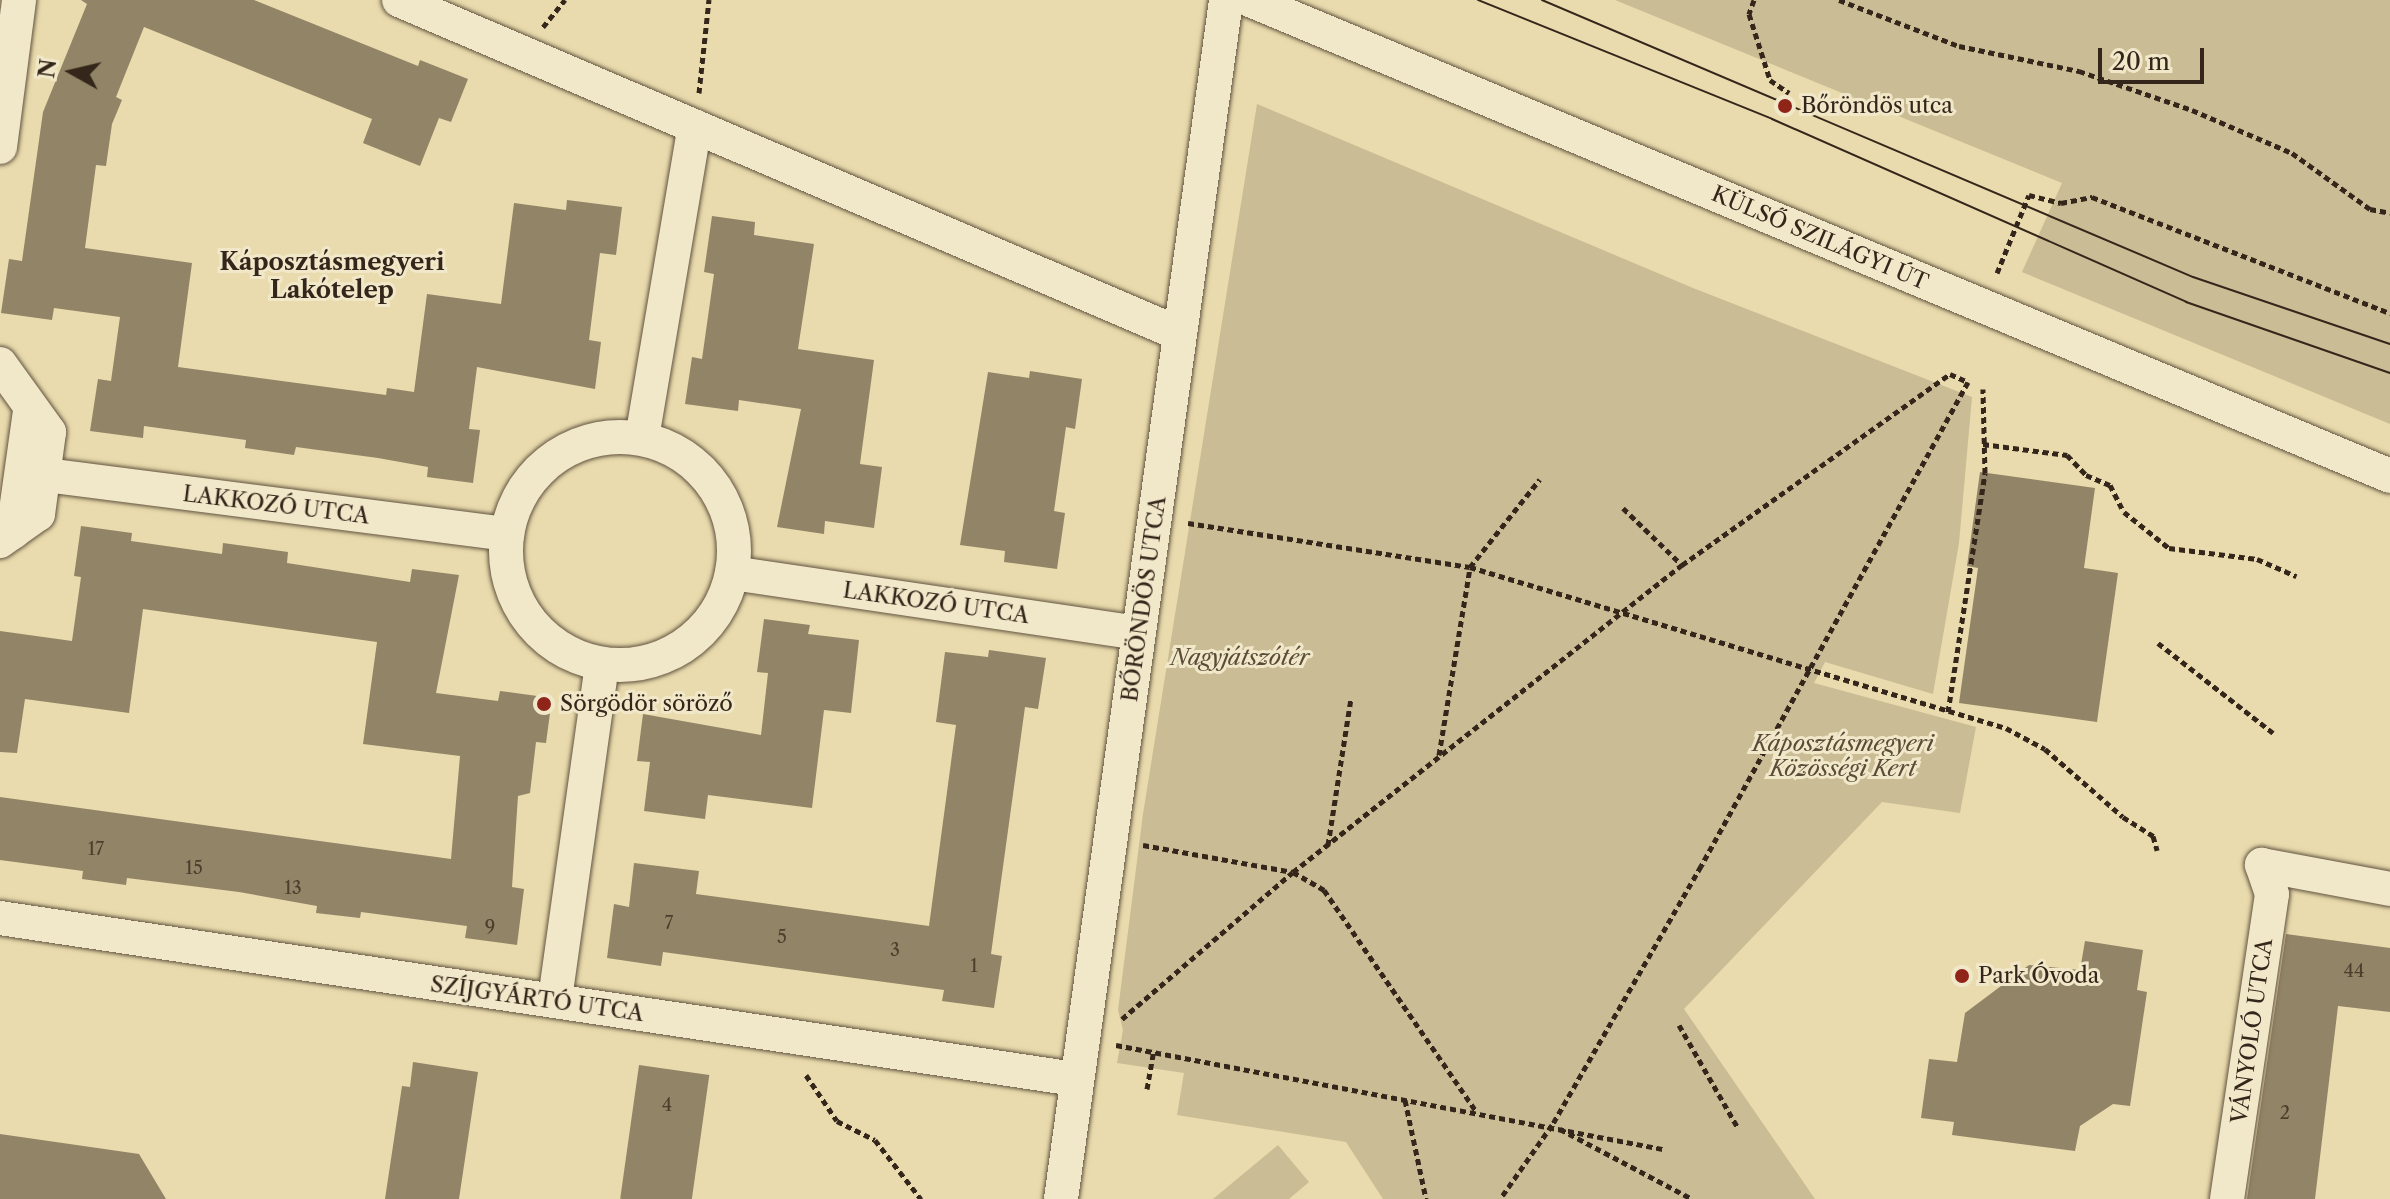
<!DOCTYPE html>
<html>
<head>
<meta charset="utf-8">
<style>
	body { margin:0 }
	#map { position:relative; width:2390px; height:1199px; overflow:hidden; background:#e9dbad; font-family:"Libre Caslon Text",serif }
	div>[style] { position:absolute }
	.green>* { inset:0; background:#cabc94 }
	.building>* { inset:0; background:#928466; transform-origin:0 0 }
	.path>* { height:5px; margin-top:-2.5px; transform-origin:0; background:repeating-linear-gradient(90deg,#34261a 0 6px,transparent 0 10px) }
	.roads { filter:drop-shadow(0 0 2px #61533f) drop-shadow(0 0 2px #61533f) }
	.minor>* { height:34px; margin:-17px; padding:0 17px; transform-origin:17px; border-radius:17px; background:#f1e8ca }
	.minor>.ring { margin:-17px; padding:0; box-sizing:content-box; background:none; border:34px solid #f1e8ca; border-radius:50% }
	.tram>* { height:2px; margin:-1px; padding:0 1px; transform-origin:1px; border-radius:1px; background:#34261a }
	.dots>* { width:22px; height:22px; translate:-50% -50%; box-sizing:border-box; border:4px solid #f1e8ca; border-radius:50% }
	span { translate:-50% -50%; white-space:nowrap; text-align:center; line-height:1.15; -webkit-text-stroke:6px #f1e8ca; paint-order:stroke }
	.number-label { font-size:18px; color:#4c3e2d }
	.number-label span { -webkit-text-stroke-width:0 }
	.poi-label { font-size:22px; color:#34261a }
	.left { translate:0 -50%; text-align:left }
	.street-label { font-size:22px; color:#34261a }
	.park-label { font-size:22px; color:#5a4c38; font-style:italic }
	.neighbourhood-label { font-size:24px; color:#34261a; font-weight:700 }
	.north { position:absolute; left:32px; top:32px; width:80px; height:80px; -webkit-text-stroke:6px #f1e8ca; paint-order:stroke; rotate:278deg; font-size:22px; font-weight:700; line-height:32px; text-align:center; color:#34261a }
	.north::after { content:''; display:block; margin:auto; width:28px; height:36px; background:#34261a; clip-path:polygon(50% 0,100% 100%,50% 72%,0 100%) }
	.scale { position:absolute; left:2098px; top:48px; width:106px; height:36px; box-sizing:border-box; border:4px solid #34261a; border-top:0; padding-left:10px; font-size:24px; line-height:28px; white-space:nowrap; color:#34261a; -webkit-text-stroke:6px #f1e8ca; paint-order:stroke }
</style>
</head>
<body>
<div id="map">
	<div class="green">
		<i style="clip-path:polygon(1615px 0,2390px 0,2390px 424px,2022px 272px,2062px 183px)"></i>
		<i style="clip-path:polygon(1257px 104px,1693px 288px,1972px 397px,1959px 543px,1933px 694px,1825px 662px,1814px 683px,1976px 727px,1960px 813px,1882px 802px,1684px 1009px,1815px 1199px,1383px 1199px,1346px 1142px,1177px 1115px,1184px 1073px,1117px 1063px,1123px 1030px,1118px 1010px,1143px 814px)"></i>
		<i style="clip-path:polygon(1278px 1145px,1309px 1182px,1289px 1199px,1213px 1199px)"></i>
	</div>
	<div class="building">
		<i style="clip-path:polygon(81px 0,254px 0,418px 66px,420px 60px,468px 79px,451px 122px,439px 118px,420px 166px,363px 143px,372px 119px,144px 27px,116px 97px,122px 100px,112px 124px,106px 166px,96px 165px,85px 248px,192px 263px,178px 367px,386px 395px,387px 388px,414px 392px,427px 294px,501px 304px,514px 203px,566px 210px,567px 200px,622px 207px,616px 255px,600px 253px,589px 340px,601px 342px,595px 389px,477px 367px,469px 429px,480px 430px,473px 483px,427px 477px,428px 467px,378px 458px,296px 447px,294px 455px,245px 448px,246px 440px,144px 426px,143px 438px,90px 431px,98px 379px,111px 381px,120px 317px,54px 308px,52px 320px,1px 313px,9px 259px,22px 261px,43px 112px,87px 4px)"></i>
		<i style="clip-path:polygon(712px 216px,755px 222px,754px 235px,814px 244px,798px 349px,874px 360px,860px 464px,882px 467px,874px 528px,825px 521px,824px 534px,777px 527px,801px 409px,739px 400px,738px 411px,685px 404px,692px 357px,702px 359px,714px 274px,704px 272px)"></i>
		<i style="clip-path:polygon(1030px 371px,1082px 379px,1075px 429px,1066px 427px,1054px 511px,1065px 513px,1057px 569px,1004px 562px,1005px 551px,960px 545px,988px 372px,1029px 378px)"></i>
		<i style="clip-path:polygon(1980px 472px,2095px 488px,2084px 568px,2118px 573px,2097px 722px,1959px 703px,1978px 568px,1967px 566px)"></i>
		<i style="clip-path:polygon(81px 526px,132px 533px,131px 541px,222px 554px,223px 543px,288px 552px,287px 563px,410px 582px,412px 569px,459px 575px,436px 693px,498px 701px,500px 691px,552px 698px,546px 743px,536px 742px,530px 793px,518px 796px,512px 887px,524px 889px,517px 945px,465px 938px,467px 926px,361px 912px,360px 918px,316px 913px,317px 906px,239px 892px,127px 878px,126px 885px,82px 879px,83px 871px,0 860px,0 797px,451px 859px,460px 756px,363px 744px,377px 642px,143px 609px,129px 713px,25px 699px,17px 753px,0 752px,0 631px,72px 641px,81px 577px,74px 576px)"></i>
		<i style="clip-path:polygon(764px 619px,810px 625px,808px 634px,859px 640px,851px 713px,824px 710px,812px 808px,708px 795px,705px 819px,644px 811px,650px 762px,637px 761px,643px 714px,761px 735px,768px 673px,757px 672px)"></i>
		<i style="clip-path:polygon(989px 650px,1046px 658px,1038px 709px,1025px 707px,991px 954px,1002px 956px,994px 1008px,942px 1001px,944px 990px,663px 952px,661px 966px,607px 958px,614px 904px,629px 907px,634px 863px,699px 871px,696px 894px,929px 926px,956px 725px,936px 722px,945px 652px,988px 657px)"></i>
		<i style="clip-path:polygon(2286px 934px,2390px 948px,2390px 1012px,2338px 1006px,2315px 1199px,2247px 1199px)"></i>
		<i style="clip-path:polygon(2085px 941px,2143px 950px,2137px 990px,2147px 992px,2130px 1106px,2113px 1104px,2080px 1126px,2075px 1151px,1952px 1135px,1954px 1122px,1921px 1118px,1929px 1059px,1957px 1062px,1965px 1013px,2029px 965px,2080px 970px)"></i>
		<i style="clip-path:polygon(413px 1062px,478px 1072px,459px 1199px,385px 1199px,402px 1086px,410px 1087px)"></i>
		<i style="left:639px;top:1065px;width:71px;height:135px;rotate:8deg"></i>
		<i style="clip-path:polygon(0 1134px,139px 1154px,166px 1199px,0 1199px)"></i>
	</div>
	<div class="path">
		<i style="left:1754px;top:0;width:15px;rotate:110deg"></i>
		<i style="left:1749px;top:14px;width:69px;rotate:72.3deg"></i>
		<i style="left:1770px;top:80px;width:23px;rotate:34deg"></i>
		<i style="left:1839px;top:0;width:129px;rotate:21deg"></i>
		<i style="left:1959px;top:46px;width:123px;rotate:11.8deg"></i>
		<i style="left:2079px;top:71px;width:120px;rotate:19deg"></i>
		<i style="left:2192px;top:110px;width:109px;rotate:23.3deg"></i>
		<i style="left:2292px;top:153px;width:96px;rotate:35.7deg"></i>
		<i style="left:2370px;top:209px;width:20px;rotate:11deg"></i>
		<i style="left:543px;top:27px;width:35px;rotate:-51deg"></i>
		<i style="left:699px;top:93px;width:94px;rotate:-83.9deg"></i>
		<i style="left:1997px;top:273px;width:84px;rotate:-67.7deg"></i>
		<i style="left:2029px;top:195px;width:33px;rotate:14deg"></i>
		<i style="left:2061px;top:203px;width:32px;rotate:-11deg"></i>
		<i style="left:2092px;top:197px;width:320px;rotate:21.3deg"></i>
		<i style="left:1983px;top:444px;width:85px;rotate:7.5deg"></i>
		<i style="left:2067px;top:455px;width:28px;rotate:46deg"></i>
		<i style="left:2086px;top:475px;width:26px;rotate:23deg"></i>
		<i style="left:2110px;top:485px;width:30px;rotate:63deg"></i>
		<i style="left:2124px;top:512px;width:58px;rotate:38.7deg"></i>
		<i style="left:2169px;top:548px;width:89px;rotate:7.1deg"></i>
		<i style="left:2257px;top:559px;width:43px;rotate:23.6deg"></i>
		<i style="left:1623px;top:508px;width:82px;rotate:44deg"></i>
		<i style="left:1188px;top:523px;width:285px;rotate:8.9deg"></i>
		<i style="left:1470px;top:567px;width:560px;rotate:16.72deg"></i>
		<i style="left:2006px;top:728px;width:44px;rotate:28.3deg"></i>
		<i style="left:2045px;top:749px;width:103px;rotate:41.1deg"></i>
		<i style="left:2123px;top:817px;width:36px;rotate:32deg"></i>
		<i style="left:2153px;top:836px;width:15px;rotate:74deg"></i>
		<i style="left:2158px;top:643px;width:146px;rotate:38deg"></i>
		<i style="left:1948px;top:712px;width:242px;rotate:-81.2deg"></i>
		<i style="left:1985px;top:473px;width:84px;rotate:-91.4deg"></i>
		<i style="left:1439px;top:755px;width:191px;rotate:-80.6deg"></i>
		<i style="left:1470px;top:567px;width:112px;rotate:-51.5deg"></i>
		<i style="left:1143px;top:845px;width:152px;rotate:10.2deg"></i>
		<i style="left:1293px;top:872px;width:36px;rotate:30deg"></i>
		<i style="left:1324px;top:890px;width:268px;rotate:55.5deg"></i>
		<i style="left:1328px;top:845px;width:149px;rotate:-81.1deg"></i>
		<i style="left:1122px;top:1019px;width:225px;rotate:-40.7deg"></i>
		<i style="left:1293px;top:872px;width:496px;rotate:-38.3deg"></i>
		<i style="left:1682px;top:565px;width:329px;rotate:-35.5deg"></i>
		<i style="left:1950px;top:374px;width:20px;rotate:24deg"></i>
		<i style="left:1968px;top:382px;width:553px;rotate:118.88deg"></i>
		<i style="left:1701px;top:866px;width:299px;rotate:119.9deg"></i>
		<i style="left:1552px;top:1125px;width:90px;rotate:125.1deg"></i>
		<i style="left:1679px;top:1025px;width:119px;rotate:60.2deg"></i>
		<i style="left:1116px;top:1045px;width:557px;rotate:10.77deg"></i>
		<i style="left:806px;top:1075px;width:55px;rotate:56deg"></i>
		<i style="left:837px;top:1121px;width:42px;rotate:26.6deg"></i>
		<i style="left:875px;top:1140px;width:75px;rotate:52.1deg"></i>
		<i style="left:1147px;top:1089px;width:40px;rotate:-80deg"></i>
		<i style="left:1405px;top:1100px;width:101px;rotate:78deg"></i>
		<i style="left:1560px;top:1129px;width:149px;rotate:27.9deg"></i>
	</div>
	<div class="roads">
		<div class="minor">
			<i style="left:399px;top:0;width:849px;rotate:23.15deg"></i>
			<i style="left:1250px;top:0;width:1235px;rotate:22.66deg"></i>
			<i style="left:0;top:147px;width:148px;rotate:-82.6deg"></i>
			<i style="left:0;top:364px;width:84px;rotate:54.2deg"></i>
			<i style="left:49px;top:432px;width:83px;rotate:97.6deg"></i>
			<i style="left:38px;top:514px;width:47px;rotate:144.6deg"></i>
			<i class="ring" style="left:506px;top:437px;width:194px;height:194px"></i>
			<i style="left:642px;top:438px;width:316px;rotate:-80.4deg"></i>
			<i style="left:46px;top:475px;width:465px;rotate:7.3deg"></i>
			<i style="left:13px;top:532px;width:122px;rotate:-82deg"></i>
			<i style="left:732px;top:573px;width:411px;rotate:8.4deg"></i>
			<i style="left:0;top:918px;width:1087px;rotate:8.52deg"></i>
			<i style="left:555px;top:999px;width:337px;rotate:-82deg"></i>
			<i style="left:1061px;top:1199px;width:1210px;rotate:-82.16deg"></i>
			<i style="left:2227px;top:1199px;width:308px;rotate:-81.6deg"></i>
			<i style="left:2272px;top:894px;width:31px;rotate:-109deg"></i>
			<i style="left:2262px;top:865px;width:130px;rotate:10.6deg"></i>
		</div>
	</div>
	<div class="tram">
		<i style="left:1478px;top:0;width:317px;rotate:22deg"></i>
		<i style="left:1772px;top:119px;width:453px;rotate:23.8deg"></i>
		<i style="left:2186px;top:302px;width:216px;rotate:19.2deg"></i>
		<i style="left:1542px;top:0;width:707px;rotate:23.05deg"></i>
		<i style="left:2193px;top:277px;width:208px;rotate:18.8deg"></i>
	</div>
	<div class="dots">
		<i style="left:1785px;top:106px;background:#8f2418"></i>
		<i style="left:544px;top:704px;background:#8f2418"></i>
		<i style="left:1962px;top:976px;background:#8f2418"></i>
	</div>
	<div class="number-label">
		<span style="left:96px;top:849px">17</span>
		<span style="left:194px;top:868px">15</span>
		<span style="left:293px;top:888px">13</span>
		<span style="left:669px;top:923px">7</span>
		<span style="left:490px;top:927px">9</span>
		<span style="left:782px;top:937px">5</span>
		<span style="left:895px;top:950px">3</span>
		<span style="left:974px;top:966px">1</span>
		<span style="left:2354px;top:971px">44</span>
		<span style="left:667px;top:1105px">4</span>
		<span style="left:2285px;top:1113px">2</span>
	</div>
	<div class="poi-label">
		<span class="left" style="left:1801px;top:106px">Bőröndös utca</span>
		<span class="left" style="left:560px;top:704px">Sörgödör söröző</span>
		<span class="left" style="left:1978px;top:976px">Park Óvoda</span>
	</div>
	<div class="street-label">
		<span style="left:1820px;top:238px;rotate:23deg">KÜLSŐ SZILÁGYI ÚT</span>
		<span style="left:276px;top:505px;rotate:7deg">LAKKOZÓ UTCA</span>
		<span style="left:1144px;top:599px;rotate:-82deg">BŐRÖNDÖS UTCA</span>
		<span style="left:936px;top:603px;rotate:8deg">LAKKOZÓ UTCA</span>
		<span style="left:537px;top:999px;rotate:8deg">SZÍJGYÁRTÓ UTCA</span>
		<span style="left:2252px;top:1031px;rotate:-82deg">VÁNYOLÓ UTCA</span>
	</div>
	<div class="park-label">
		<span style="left:1240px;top:658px">Nagyjátszótér</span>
		<span style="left:1843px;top:756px">Káposztásmegyeri<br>Közösségi Kert</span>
	</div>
	<div class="neighbourhood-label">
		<span style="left:332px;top:276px">Káposztásmegyeri<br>Lakótelep</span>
	</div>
	<div class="north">N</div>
	<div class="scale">20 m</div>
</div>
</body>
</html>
